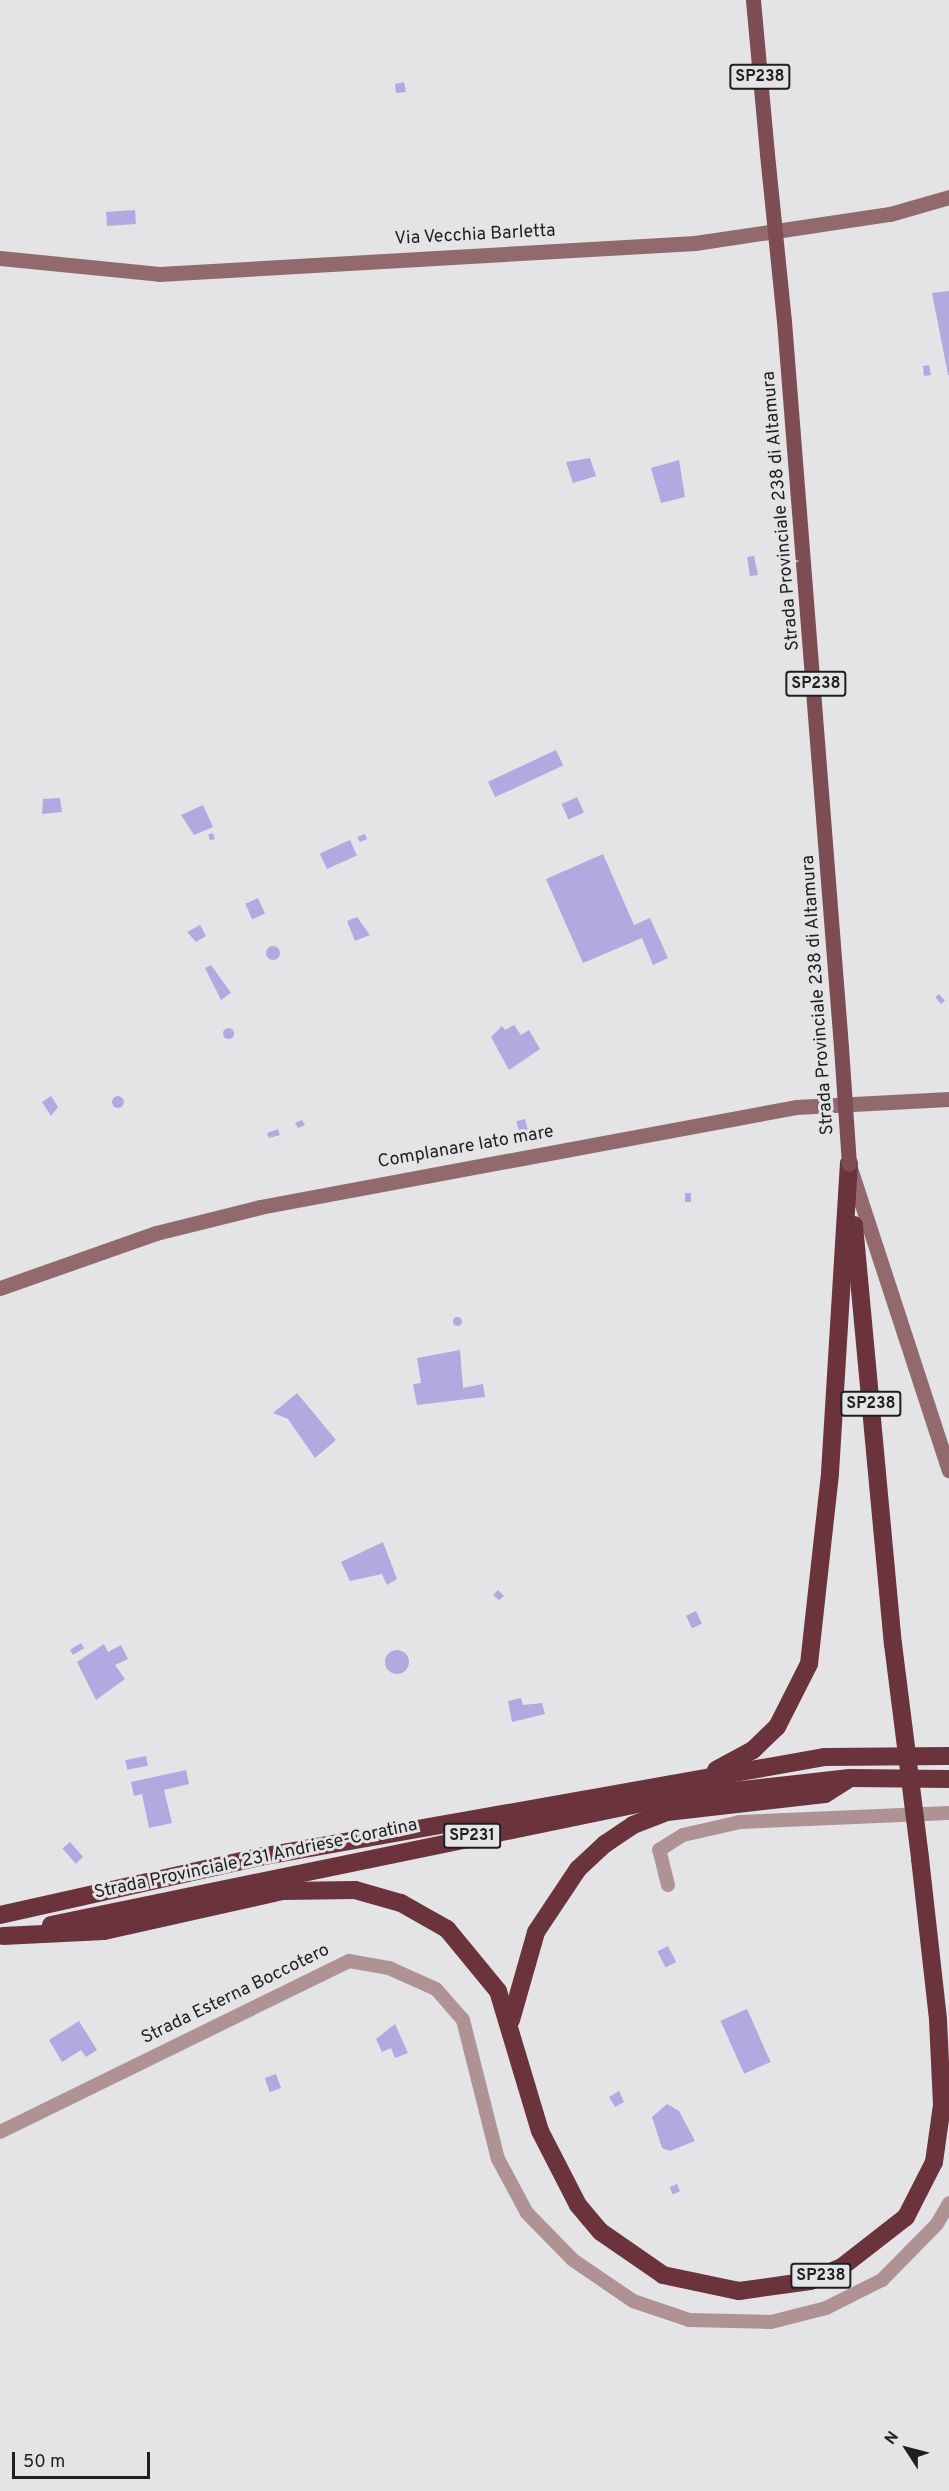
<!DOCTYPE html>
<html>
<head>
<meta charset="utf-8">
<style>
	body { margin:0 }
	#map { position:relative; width:949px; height:2491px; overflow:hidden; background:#e4e4e7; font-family:Overpass,sans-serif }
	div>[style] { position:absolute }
	.building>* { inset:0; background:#b0aae1; transform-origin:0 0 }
	.round { border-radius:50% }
	.street>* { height:14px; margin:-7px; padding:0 7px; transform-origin:7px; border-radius:7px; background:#af9294 }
	.secondary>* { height:15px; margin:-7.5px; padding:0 7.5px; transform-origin:7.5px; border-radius:7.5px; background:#926a6e }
	.primary>* { height:15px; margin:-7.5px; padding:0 7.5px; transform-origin:7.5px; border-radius:7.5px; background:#7d4d53 }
	.highway>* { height:18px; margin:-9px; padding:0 9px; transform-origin:9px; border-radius:9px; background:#6b343c }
	.primary-bridge>* { height:15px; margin:-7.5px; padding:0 7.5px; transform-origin:7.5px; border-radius:7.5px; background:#7d4d53 }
	.highway-bridge>* { height:18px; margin:-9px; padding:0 9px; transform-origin:9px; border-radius:9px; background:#6b343c }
	span { translate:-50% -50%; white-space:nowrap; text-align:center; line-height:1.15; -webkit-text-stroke:6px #e4e4e7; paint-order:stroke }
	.shield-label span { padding:2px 4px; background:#e4e4e7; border:2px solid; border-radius:4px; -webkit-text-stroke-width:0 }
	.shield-label { font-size:16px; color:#1f1f20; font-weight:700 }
	.street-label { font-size:18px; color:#1f1f20 }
	.north { position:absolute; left:877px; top:2419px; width:60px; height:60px; -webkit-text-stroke:4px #e4e4e7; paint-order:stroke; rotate:306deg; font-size:16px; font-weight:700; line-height:24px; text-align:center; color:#1f1f20 }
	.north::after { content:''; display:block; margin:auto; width:21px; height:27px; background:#1f1f20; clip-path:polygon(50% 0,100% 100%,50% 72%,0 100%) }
	.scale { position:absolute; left:12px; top:2452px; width:138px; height:27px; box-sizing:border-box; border:3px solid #1f1f20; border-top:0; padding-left:8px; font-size:18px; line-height:21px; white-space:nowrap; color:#1f1f20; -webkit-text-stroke:4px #e4e4e7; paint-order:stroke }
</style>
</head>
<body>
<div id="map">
	<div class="building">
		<i style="clip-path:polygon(404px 82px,406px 92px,396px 93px,395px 84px)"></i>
		<i style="left:135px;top:210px;width:14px;height:29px;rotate:86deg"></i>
		<i style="clip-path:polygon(949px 291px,949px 375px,948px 375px,932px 293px)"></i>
		<i style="clip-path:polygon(929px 365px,931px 375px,924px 376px,923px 366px)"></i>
		<i style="clip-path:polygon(590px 458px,596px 476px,573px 483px,566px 462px)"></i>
		<i style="clip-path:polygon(679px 460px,685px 497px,661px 503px,651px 468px)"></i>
		<i style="clip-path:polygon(754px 556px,758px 575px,750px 576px,747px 557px)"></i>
		<i style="left:556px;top:750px;width:17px;height:75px;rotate:65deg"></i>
		<i style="left:577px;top:797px;width:17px;height:17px;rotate:66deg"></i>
		<i style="clip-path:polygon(60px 798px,62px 812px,42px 814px,43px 799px)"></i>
		<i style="clip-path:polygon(203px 805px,213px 827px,194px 835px,181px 815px)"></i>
		<i style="left:213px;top:833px;width:6px;height:5px;rotate:72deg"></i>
		<i style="clip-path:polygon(365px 834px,367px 839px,360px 842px,357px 837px)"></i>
		<i style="left:350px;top:840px;width:17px;height:33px;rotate:66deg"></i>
		<i style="clip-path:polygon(603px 854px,634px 925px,650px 918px,668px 958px,653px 965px,642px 938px,583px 963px,546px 879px)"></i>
		<i style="left:258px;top:898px;width:17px;height:14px;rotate:66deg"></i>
		<i style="clip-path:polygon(357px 917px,370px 935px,355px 941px,347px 921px)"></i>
		<i style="clip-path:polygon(200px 925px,206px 936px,196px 942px,187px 932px)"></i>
		<i class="round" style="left:266px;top:946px;width:14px;height:14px"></i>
		<i style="clip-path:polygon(211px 965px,231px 993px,221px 1000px,205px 968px)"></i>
		<i style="left:939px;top:994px;width:9px;height:5px;rotate:49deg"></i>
		<i style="clip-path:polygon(514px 1025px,521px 1035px,529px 1030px,540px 1049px,509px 1070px,491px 1037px,502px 1026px,505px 1030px)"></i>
		<i class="round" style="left:222.5px;top:1027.5px;width:11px;height:11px"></i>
		<i class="round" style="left:112px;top:1096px;width:12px;height:12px"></i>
		<i style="clip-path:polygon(51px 1096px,58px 1107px,51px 1116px,42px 1102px)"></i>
		<i style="left:525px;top:1119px;width:11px;height:9px;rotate:75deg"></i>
		<i style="clip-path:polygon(302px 1120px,305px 1125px,298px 1128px,295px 1123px)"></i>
		<i style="clip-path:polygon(278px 1129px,280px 1135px,269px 1138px,267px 1133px)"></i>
		<i style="left:685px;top:1193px;width:6px;height:9px"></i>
		<i class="round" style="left:452.5px;top:1316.5px;width:9px;height:9px"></i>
		<i style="clip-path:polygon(460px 1350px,463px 1388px,483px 1384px,485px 1397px,417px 1405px,413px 1384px,421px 1383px,417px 1358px)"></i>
		<i style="clip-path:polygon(297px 1393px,336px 1440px,315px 1458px,288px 1419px,273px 1413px)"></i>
		<i style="clip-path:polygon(383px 1542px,397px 1579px,387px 1585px,382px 1574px,350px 1581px,341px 1562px)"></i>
		<i style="clip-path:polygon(498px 1590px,504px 1596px,499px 1600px,493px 1595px)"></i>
		<i style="left:696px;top:1611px;width:14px;height:11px;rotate:65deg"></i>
		<i style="left:81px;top:1643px;width:6px;height:13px;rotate:59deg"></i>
		<i style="clip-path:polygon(104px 1644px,108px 1652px,121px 1645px,128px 1659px,115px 1665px,125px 1679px,96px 1700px,77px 1662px)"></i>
		<i class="round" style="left:385px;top:1650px;width:24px;height:24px"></i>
		<i style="clip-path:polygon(521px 1698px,523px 1705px,542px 1703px,545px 1714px,512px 1722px,508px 1701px)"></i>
		<i style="left:146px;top:1756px;width:10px;height:21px;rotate:79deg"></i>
		<i style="clip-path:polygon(186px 1770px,189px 1784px,164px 1790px,172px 1823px,149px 1828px,142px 1794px,134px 1796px,131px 1782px)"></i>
		<i style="left:70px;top:1842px;width:20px;height:10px;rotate:49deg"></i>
		<i style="left:668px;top:1946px;width:18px;height:12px;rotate:63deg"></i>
		<i style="left:747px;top:2009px;width:58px;height:29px;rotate:66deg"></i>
		<i style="clip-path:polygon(79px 2021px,97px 2050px,86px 2057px,81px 2050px,62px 2062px,49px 2040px)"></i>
		<i style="clip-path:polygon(395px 2024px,408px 2053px,395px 2058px,391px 2048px,382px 2052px,376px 2039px)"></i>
		<i style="left:276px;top:2074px;width:15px;height:12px;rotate:70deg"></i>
		<i style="clip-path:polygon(619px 2091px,624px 2102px,615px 2107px,609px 2097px)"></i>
		<i style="clip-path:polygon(667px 2104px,679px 2111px,695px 2141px,670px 2151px,662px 2148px,652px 2117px)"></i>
		<i style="left:677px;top:2184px;width:8px;height:8px;rotate:67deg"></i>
	</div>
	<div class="street">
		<i style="left:668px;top:1885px;width:36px;rotate:-104deg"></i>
		<i style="left:659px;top:1850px;width:28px;rotate:-32deg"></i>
		<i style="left:683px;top:1835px;width:58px;rotate:-12.8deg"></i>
		<i style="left:740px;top:1822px;width:209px;rotate:-2.5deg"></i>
		<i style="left:0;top:2132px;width:389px;rotate:-26.1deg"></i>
		<i style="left:349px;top:1961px;width:41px;rotate:9.9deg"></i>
		<i style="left:389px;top:1968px;width:51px;rotate:24.1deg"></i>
		<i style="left:436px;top:1989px;width:41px;rotate:48.9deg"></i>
		<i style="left:463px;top:2020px;width:143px;rotate:75.9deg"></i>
		<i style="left:498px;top:2159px;width:61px;rotate:61.8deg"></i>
		<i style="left:527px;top:2213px;width:66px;rotate:45.6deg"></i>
		<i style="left:573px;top:2260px;width:73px;rotate:34.3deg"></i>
		<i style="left:633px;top:2301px;width:59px;rotate:18.7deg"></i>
		<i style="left:689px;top:2320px;width:82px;rotate:1.4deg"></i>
		<i style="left:771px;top:2322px;width:57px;rotate:-14.3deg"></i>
		<i style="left:826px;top:2308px;width:63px;rotate:-26.6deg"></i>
		<i style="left:882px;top:2280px;width:78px;rotate:-45.5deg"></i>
		<i style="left:937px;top:2224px;width:24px;rotate:-60deg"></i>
	</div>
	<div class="secondary">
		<i style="left:0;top:258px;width:160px;rotate:5.7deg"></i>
		<i style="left:159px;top:274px;width:537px;rotate:-3.31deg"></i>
		<i style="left:695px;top:243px;width:197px;rotate:-8.5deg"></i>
		<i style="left:890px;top:214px;width:61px;rotate:-16.1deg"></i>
		<i style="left:851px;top:1171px;width:315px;rotate:71.9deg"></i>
		<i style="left:0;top:1288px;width:165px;rotate:-19.4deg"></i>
		<i style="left:156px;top:1233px;width:107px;rotate:-14deg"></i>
		<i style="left:260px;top:1207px;width:545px;rotate:-10.57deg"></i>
		<i style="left:796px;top:1107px;width:153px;rotate:-3deg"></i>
	</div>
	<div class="primary">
		<i style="left:753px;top:0;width:155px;rotate:84.8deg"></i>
		<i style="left:784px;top:321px;width:728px;rotate:85.51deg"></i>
	</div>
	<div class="highway">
		<i style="left:854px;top:1225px;width:421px;rotate:84.7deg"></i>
		<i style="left:716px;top:1770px;width:42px;rotate:-28.4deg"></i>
		<i style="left:753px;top:1750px;width:33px;rotate:-44deg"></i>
		<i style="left:777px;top:1727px;width:71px;rotate:-63.1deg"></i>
		<i style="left:809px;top:1664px;width:192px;rotate:-83.7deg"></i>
		<i style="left:830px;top:1473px;width:310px;rotate:-86.5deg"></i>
		<i style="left:0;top:1915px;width:271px;rotate:-12.6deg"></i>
		<i style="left:265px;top:1856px;width:569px;rotate:-10.03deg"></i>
		<i style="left:825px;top:1757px;width:124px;rotate:-0.5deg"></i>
		<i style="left:51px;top:1925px;width:624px;rotate:-11.65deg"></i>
		<i style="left:662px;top:1799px;width:189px;rotate:-6.4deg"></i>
		<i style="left:850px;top:1778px;width:99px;rotate:0.6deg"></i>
		<i style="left:3px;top:1936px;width:101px;rotate:-2.8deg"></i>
		<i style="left:104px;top:1931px;width:183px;rotate:-12.6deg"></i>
		<i style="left:283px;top:1891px;width:72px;rotate:-0.8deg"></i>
		<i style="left:355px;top:1890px;width:48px;rotate:15.8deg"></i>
		<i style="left:401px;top:1903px;width:53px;rotate:29.5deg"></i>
		<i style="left:447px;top:1929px;width:80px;rotate:50.6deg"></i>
		<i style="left:498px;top:1991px;width:146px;rotate:73.3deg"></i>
		<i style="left:540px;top:2131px;width:83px;rotate:62.8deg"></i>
		<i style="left:578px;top:2205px;width:35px;rotate:50deg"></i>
		<i style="left:601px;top:2232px;width:75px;rotate:34.7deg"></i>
		<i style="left:663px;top:2275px;width:78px;rotate:11.9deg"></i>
		<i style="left:739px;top:2291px;width:72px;rotate:-8deg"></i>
		<i style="left:810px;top:2281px;width:36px;rotate:-24deg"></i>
		<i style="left:843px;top:2266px;width:80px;rotate:-37.9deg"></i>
		<i style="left:906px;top:2217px;width:62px;rotate:-63deg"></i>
		<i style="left:934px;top:2162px;width:58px;rotate:-82deg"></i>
		<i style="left:942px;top:2105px;width:86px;rotate:-92.7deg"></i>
		<i style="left:938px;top:2019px;width:161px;rotate:-96.4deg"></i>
		<i style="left:511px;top:2020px;width:91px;rotate:-74.1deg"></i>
		<i style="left:536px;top:1932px;width:76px;rotate:-56.3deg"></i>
		<i style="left:578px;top:1869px;width:37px;rotate:-43deg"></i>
		<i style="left:605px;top:1844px;width:34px;rotate:-34deg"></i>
		<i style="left:633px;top:1825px;width:36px;rotate:-21deg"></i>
		<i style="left:667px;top:1812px;width:159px;rotate:-6.5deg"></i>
		<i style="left:825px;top:1794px;width:26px;rotate:-32deg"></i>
	</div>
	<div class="primary-bridge">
		<i style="left:767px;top:154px;width:168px;rotate:84.2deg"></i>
		<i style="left:841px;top:1047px;width:117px;rotate:86.1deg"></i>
	</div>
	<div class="highway-bridge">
		<i style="left:893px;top:1644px;width:217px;rotate:82.8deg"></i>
	</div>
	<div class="shield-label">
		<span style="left:760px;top:77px">SP238</span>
		<span style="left:816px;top:684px">SP238</span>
		<span style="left:871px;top:1404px">SP238</span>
		<span style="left:472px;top:1836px">SP231</span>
		<span style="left:821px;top:2276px">SP238</span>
	</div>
	<div class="street-label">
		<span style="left:475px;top:236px;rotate:-3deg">Via Vecchia Barletta</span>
		<span style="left:782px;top:511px;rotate:-95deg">Strada Provinciale 238 di Altamura</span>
		<span style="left:819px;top:995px;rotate:-94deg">Strada Provinciale 238 di Altamura</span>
		<span style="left:466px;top:1148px;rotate:-10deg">Complanare lato mare</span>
		<span style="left:256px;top:1860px;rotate:-12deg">Strada Provinciale 231 Andriese-Coratina</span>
		<span style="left:236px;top:1995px;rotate:-26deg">Strada Esterna Boccotero</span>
	</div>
	<div class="north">N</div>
	<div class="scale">50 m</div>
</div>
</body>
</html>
